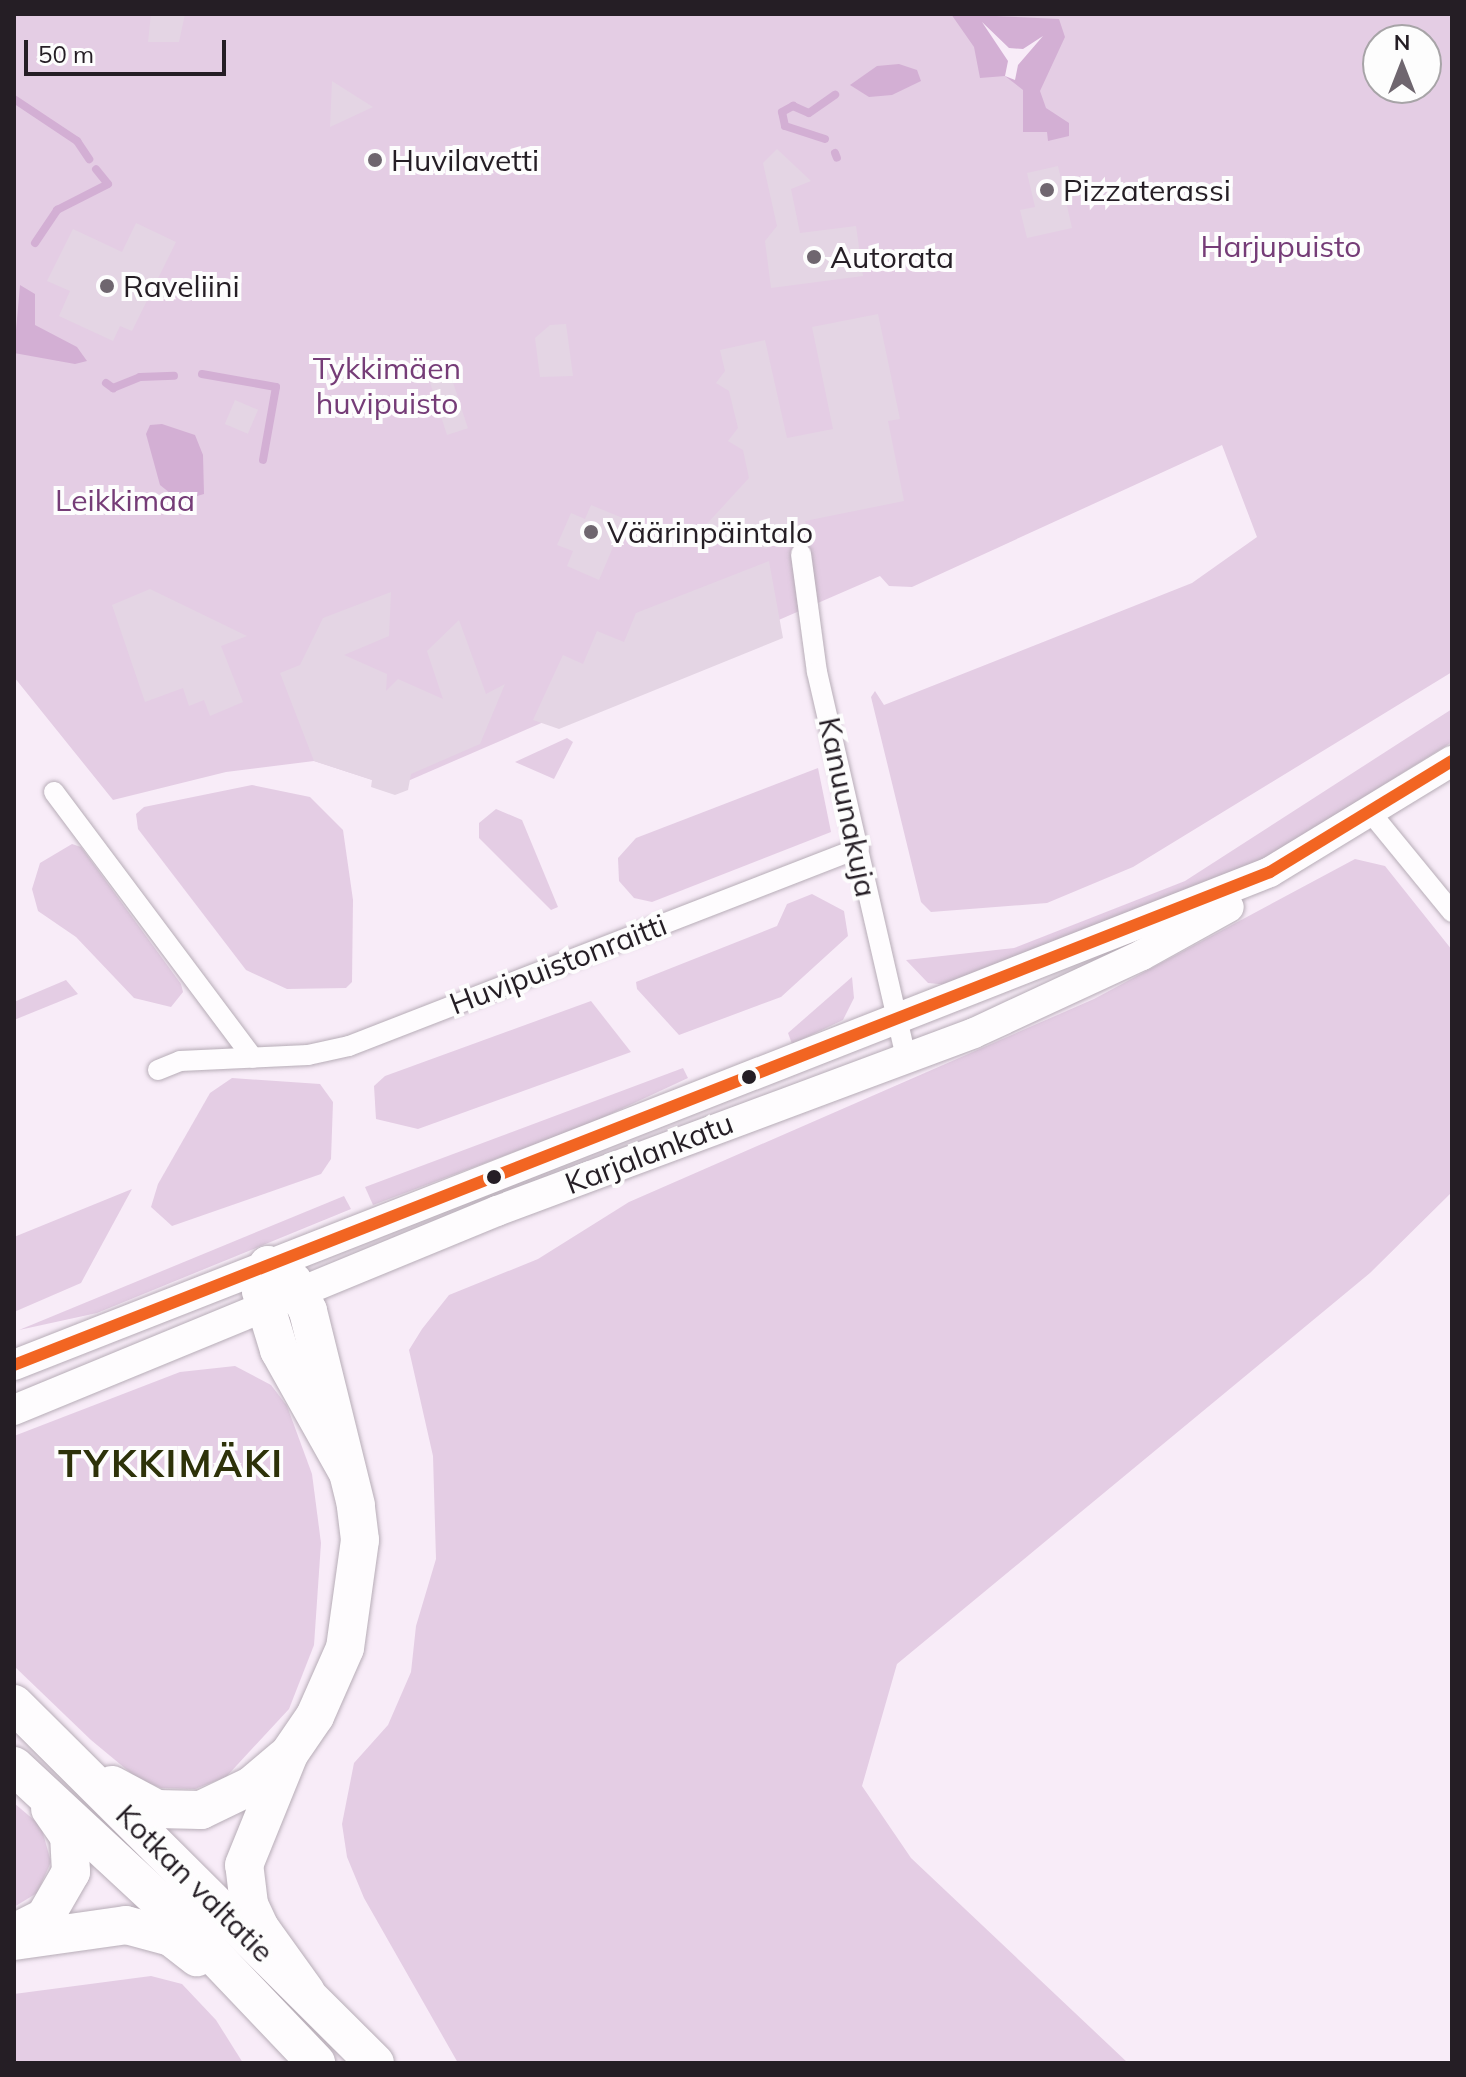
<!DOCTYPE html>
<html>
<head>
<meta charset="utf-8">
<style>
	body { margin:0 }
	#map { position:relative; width:1466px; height:2077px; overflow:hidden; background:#f8ecf8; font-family:Mulish,sans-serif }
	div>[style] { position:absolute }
	.green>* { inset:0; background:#e4cde4 }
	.water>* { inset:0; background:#d3afd4 }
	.pier>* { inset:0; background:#f8ecf8 }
	.stream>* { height:8px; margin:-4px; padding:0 4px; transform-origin:4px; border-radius:4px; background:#d3afd4 }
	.building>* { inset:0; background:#e4d5e4; transform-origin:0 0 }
	.roads { filter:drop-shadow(0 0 2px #b7adb7) drop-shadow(0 0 2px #b7adb7) }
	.street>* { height:20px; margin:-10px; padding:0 10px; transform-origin:10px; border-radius:10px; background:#fefcfe }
	.secondary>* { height:30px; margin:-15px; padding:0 15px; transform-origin:15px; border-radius:15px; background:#fefcfe }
	.highway>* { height:38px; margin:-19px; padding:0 19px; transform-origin:19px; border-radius:19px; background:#fefcfe }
	.bus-1>* { height:12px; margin:-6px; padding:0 6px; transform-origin:6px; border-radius:6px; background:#f26522 }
	.dots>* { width:22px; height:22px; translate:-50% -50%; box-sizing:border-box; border:4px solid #fdfdfd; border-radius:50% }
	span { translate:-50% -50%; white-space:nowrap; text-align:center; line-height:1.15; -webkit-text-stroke:8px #fdfdfd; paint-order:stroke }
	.poi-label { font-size:30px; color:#251e25 }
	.left { translate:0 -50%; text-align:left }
	.park-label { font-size:30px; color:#753c77 }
	.street-label { font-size:30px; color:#251e25 }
	.district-label { font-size:38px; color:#2d3209; font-weight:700; letter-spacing:2px }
	.frame { position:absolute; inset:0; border:16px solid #251e25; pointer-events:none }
	.north { position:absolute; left:1362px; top:24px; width:80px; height:80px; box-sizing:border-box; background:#fdfdfd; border:2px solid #a7a4a7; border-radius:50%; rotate:0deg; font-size:22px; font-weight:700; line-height:32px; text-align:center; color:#251e25 }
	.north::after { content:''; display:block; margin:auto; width:28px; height:36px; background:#6f666f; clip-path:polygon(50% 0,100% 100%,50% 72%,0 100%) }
	.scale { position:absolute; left:24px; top:40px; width:202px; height:36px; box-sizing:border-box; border:4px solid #251e25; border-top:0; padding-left:10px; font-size:24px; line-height:28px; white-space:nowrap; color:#251e25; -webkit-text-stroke:6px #fdfdfd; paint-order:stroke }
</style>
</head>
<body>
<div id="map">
	<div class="green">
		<i style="clip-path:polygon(evenodd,14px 14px,1452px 14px,1452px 672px,1133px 867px,1047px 903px,931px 912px,921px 902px,871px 697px,875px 691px,884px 705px,1192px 583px,1257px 537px,1222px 445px,912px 587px,889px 586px,880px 576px,394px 787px,314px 761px,226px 772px,113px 800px,14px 677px,14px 14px,1378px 40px,1426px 40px,1426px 88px,1378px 88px,1378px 40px)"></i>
		<i style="clip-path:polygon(1452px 709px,1452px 742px,1257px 864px,949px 985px,928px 983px,906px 960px,1014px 948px,1185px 881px)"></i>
		<i style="clip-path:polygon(567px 738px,573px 742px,554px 779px,515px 762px)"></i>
		<i style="clip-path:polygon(818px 768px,831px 832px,652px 902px,634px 898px,619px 881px,618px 858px,636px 838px)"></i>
		<i style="clip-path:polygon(252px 785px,310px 797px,343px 830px,353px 900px,352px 982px,346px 988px,287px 989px,246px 970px,138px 829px,136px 814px,144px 807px)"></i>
		<i style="clip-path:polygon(496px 809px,522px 820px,558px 907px,551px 910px,479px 838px,479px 823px)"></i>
		<i style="clip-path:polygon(72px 844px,81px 847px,181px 984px,183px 992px,171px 1007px,134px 998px,76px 937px,38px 911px,32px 889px,40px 863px)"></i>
		<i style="clip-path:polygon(1355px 859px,1385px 866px,1452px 950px,1452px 1192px,1370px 1273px,897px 1664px,862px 1786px,911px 1858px,1128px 2063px,458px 2063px,364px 1898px,347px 1857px,342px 1824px,354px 1763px,388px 1725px,411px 1672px,416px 1626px,436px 1559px,433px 1456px,409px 1350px,422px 1329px,449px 1295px,538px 1259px,629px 1202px,1094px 999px)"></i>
		<i style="clip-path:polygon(812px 894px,844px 911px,848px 936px,781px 997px,679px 1035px,637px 989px,636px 982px,777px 926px,787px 904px)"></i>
		<i style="clip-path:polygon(852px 977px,854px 998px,843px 1020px,792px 1044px,788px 1033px)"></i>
		<i style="clip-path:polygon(66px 980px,78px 994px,14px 1020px,14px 1002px)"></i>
		<i style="clip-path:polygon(591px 1001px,631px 1052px,418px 1129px,376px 1119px,374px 1086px,385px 1076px)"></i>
		<i style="clip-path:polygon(683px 1068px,688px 1078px,591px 1123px,373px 1205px,365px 1187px)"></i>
		<i style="clip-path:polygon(232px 1078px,320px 1084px,333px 1102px,331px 1159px,321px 1174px,172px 1226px,151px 1207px,158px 1184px,210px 1093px)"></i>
		<i style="clip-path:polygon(132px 1189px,81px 1283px,14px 1312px,14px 1237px)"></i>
		<i style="clip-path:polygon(344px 1196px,351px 1209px,97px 1313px,19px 1330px)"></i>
		<i style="clip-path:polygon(235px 1366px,271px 1385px,287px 1406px,312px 1474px,321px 1543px,314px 1645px,289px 1709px,226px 1777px,195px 1789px,161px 1788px,138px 1779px,91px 1740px,14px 1666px,14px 1436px,180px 1372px)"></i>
		<i style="clip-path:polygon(14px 1803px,41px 1826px,51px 1862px,37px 1893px,14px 1907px)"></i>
		<i style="clip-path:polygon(151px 1976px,182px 1984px,216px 2020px,243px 2063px,14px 2063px,14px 1994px)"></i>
	</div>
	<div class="water">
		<i style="clip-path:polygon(951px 14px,1059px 19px,1065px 37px,1040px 91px,1046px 108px,1069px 123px,1069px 136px,1048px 141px,1047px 132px,1023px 132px,1023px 90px,1005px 76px,980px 78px,974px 47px)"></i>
		<i style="clip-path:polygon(899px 64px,917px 70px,921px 81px,892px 95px,869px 97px,850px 85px,877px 66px)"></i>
		<i style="clip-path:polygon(20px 285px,35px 294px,35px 325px,77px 347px,87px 361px,75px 364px,14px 353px)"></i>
		<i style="clip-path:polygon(162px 424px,195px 435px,203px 455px,204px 494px,180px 501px,160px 485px,146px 434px,150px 425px)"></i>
	</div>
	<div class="pier">
		<i style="clip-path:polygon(982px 22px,1009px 48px,1023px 49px,1043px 36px,1018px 65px,1015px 80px,1005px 76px,1008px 61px)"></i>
	</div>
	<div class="stream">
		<i style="left:14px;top:99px;width:76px;rotate:33.7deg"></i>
		<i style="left:77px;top:141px;width:22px;rotate:56deg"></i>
		<i style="left:825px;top:139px;width:42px;rotate:-162deg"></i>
		<i style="left:785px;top:126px;width:14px;rotate:-102deg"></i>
		<i style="left:782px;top:112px;width:13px;rotate:-29deg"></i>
		<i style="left:793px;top:106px;width:17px;rotate:24deg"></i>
		<i style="left:809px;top:113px;width:32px;rotate:-35deg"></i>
		<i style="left:835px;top:153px;width:5px;rotate:68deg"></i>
		<i style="left:35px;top:243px;width:40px;rotate:-56deg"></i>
		<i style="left:57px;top:210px;width:57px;rotate:-27deg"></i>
		<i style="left:108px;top:184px;width:19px;rotate:-129deg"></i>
		<i style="left:202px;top:374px;width:75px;rotate:10deg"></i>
		<i style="left:276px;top:387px;width:74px;rotate:100.1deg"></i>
		<i style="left:106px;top:383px;width:9px;rotate:36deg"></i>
		<i style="left:113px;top:388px;width:29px;rotate:-22deg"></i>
		<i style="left:140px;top:377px;width:34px;rotate:-2deg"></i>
	</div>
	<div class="building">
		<i style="clip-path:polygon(151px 14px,185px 14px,179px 42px,148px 42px)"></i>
		<i style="clip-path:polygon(332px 81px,373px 107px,330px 127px)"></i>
		<i style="clip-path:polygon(777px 149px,811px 181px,791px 189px,800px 233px,856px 226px,863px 276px,771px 288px,765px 241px,777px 226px,763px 163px)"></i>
		<i style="clip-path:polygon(1058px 166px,1072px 228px,1027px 238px,1020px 210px,1035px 207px,1027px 173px)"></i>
		<i style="clip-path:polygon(136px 223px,176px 242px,132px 331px,120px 326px,113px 341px,59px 316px,70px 291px,47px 281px,73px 229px,122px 252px)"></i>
		<i style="clip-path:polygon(878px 314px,900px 419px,888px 421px,904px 501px,805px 521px,807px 526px,764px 536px,767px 549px,704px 527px,749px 478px,743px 450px,728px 441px,738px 428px,729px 391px,716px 383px,725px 371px,720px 350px,765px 340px,787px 438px,833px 429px,812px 327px)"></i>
		<i style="clip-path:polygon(566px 324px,573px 376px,540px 377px,535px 338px,550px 325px)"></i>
		<i style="left:450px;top:373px;width:58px;height:22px;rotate:72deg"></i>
		<i style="left:235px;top:400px;width:25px;height:26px;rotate:23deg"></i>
		<i style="clip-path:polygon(591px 505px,625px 519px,599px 580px,567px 566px,573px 551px,557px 545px,571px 513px,585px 519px)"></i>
		<i style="clip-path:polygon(769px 561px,783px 638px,559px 729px,533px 720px,563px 655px,583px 664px,597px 631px,624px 642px,636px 613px)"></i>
		<i style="clip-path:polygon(150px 589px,247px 636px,221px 646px,243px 702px,210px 716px,204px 700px,189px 706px,183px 688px,145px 702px,112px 605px)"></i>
		<i style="clip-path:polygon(391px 592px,389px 636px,344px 655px,387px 674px,386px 691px,398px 679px,443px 699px,427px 651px,459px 620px,486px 694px,505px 684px,480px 744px,411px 774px,408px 790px,395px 795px,371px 787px,372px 780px,314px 761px,280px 673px,300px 665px,323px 618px)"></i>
	</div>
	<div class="roads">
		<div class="street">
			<i style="left:801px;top:554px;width:119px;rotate:82.3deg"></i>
			<i style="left:817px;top:672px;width:396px;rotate:77deg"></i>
			<i style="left:54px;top:792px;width:332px;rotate:53.2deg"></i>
			<i style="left:1371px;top:813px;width:128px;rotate:50.7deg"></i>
			<i style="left:158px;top:1070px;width:24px;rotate:-22deg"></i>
			<i style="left:180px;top:1061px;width:128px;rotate:-2.7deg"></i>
			<i style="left:308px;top:1055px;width:42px;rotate:-12.4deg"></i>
			<i style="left:349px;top:1046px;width:547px;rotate:-21.22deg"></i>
		</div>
		<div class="secondary">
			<i style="left:14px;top:1365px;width:1349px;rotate:-21.43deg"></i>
			<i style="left:1270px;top:872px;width:213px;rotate:-31.4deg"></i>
			<i style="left:14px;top:1410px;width:522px;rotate:-22.39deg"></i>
			<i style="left:497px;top:1211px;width:509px;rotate:-20.46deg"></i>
			<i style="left:974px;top:1033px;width:185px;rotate:-24.9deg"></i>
			<i style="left:1142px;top:955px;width:99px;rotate:-28.9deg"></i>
		</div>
		<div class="highway">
			<i style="left:14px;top:1704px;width:509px;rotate:44.84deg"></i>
			<i style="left:14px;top:1766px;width:228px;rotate:42.9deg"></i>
			<i style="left:181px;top:1921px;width:196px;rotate:46.4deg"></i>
			<i style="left:112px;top:1785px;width:51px;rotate:28.1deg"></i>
			<i style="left:157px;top:1809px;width:44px;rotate:1.3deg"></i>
			<i style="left:201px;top:1810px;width:55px;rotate:-25.6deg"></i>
			<i style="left:251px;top:1786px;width:43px;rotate:-40.3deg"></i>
			<i style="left:14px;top:1933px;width:35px;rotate:-27deg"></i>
			<i style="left:45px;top:1917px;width:52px;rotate:-60deg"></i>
			<i style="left:71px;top:1872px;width:36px;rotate:-93deg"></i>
			<i style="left:69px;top:1836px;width:33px;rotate:-125deg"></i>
			<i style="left:14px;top:1941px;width:113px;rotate:-8.1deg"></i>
			<i style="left:126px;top:1925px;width:47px;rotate:14.9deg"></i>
			<i style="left:171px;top:1937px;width:33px;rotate:38deg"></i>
			<i style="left:306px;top:1992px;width:79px;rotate:-125.7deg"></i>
			<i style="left:260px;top:1928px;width:26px;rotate:-115deg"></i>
			<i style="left:249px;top:1904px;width:39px;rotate:-97deg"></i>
			<i style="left:244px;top:1865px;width:120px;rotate:-67.9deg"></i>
			<i style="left:289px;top:1754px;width:46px;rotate:-55.6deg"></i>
			<i style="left:315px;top:1716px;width:74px;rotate:-66.2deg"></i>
			<i style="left:345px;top:1648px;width:109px;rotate:-82.1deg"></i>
			<i style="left:360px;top:1540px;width:35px;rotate:-97deg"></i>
			<i style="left:356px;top:1505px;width:200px;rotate:-103.9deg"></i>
			<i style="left:308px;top:1311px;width:33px;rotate:-117deg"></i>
			<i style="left:293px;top:1282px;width:30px;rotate:-146deg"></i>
			<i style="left:268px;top:1265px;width:27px;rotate:105deg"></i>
			<i style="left:261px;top:1291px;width:62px;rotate:73deg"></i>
			<i style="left:279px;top:1350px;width:139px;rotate:60.7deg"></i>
		</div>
	</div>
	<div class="bus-1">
		<i style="left:14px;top:1365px;width:1349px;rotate:-21.43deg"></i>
		<i style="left:1270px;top:872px;width:213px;rotate:-31.4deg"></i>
	</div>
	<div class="dots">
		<i style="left:375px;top:160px;background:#6f666f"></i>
		<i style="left:1047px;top:190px;background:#6f666f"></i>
		<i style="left:814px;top:257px;background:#6f666f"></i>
		<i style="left:107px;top:286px;background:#6f666f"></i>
		<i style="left:591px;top:532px;background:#6f666f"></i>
		<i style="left:749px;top:1077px;background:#251e25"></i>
		<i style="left:494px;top:1177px;background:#251e25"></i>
	</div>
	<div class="poi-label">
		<span class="left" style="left:391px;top:160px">Huvilavetti</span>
		<span class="left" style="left:1063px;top:190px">Pizzaterassi</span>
		<span class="left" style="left:830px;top:257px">Autorata</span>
		<span class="left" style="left:123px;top:286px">Raveliini</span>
		<span class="left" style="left:607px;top:532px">Väärinpäintalo</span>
	</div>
	<div class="park-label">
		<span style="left:1281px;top:246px">Harjupuisto</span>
		<span style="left:387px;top:385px">Tykkimäen<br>huvipuisto</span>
		<span style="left:125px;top:500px">Leikkimaa</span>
	</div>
	<div class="street-label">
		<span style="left:848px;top:807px;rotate:78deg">Kanuunakuja</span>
		<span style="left:558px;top:964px;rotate:-21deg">Huvipuistonraitti</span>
		<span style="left:649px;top:1153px;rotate:-21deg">Karjalankatu</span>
		<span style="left:195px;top:1883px;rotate:45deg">Kotkan valtatie</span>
	</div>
	<div class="district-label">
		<span style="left:171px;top:1464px">TYKKIMÄKI</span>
	</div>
	<div class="frame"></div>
	<div class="north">N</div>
	<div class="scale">50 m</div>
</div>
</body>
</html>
